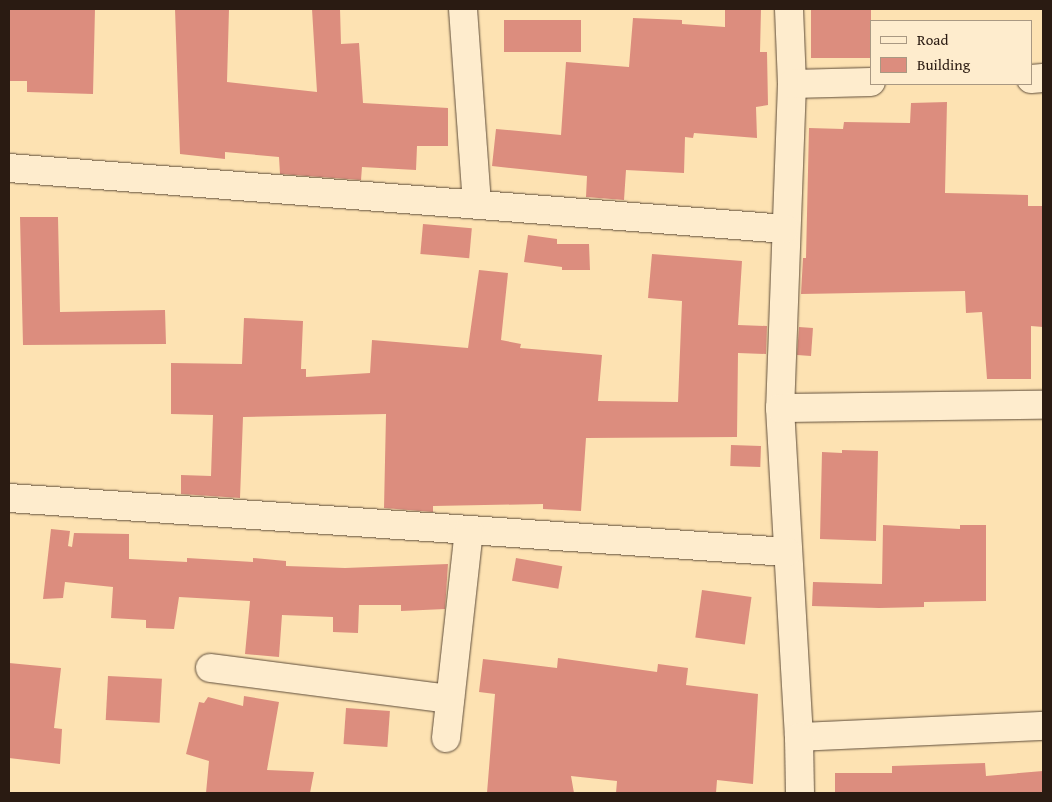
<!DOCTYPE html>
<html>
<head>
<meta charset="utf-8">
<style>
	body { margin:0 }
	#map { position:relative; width:1052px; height:802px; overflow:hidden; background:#fde2b2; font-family:"Gentium Book Plus",serif }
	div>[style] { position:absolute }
	.building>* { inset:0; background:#dc8d7e; transform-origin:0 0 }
	.roads { filter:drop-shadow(0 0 1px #5f4d3a) drop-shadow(0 0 1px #5f4d3a) }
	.minor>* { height:28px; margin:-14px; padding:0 14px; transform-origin:14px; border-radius:14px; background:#feeccd }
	span { translate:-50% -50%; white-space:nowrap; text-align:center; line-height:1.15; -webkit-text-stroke:5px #feeccd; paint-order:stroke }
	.frame { position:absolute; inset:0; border:10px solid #2a1b12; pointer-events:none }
	.legend { position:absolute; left:870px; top:20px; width:162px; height:65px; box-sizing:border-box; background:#feeccd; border:1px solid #a99882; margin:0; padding:6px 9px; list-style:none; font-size:15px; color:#2a1b12 }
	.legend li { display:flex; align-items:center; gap:10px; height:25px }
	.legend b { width:25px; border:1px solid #a99882 }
</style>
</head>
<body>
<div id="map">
	<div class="building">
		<i style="clip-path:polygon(9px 9px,95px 9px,93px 94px,27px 92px,27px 81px,9px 81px)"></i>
		<i style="clip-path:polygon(175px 9px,229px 9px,227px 82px,317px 92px,312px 9px,340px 9px,341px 44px,359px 43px,363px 103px,448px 108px,448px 146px,417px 146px,416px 170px,362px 167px,361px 180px,280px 174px,279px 157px,225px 152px,225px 159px,180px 154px)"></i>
		<i style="clip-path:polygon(725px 9px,761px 9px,760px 52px,767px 52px,768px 105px,756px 107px,757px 138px,694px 133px,693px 138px,685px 137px,684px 173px,626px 170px,624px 200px,586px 197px,587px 176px,492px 166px,496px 129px,561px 135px,566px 62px,629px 67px,633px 18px,682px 20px,682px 24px,725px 27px)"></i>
		<i style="left:871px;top:9px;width:49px;height:60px;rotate:90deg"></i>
		<i style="left:581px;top:20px;width:32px;height:77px;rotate:90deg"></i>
		<i style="clip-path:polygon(947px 102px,945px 193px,1028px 195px,1028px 206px,1043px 206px,1043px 327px,1031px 326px,1031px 379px,987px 379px,982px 312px,966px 313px,965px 291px,801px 294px,803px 258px,806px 258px,809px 128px,843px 129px,844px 122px,910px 123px,911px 103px)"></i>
		<i style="clip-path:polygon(20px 217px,58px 217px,60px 312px,165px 310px,166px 344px,23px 345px)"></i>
		<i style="left:423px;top:224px;width:49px;height:30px;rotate:5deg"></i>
		<i style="clip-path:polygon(528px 235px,557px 239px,557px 244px,589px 244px,590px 270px,562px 270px,562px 267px,524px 262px)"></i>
		<i style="clip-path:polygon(652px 254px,742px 261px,738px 325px,767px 326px,766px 354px,738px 353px,737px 437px,586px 438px,581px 511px,543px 509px,543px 504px,433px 506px,433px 512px,384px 508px,386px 414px,243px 417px,240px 498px,181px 494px,181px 475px,211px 476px,213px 415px,171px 414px,171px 363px,242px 364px,244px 318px,303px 321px,301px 369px,306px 369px,306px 377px,370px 373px,372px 340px,468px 348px,479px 270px,508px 273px,501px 340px,521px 344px,520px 348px,602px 355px,598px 401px,678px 402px,682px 301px,648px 298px)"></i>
		<i style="left:799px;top:327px;width:14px;height:28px;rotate:4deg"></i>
		<i style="left:731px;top:445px;width:30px;height:21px;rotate:2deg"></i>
		<i style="clip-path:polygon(842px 450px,878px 451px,876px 541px,820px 539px,822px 452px,842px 453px)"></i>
		<i style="clip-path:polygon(883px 525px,960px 529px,960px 525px,986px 525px,986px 601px,924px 602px,924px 607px,879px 608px,812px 606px,813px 582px,882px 584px)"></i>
		<i style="clip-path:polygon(51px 529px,70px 531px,68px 546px,72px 547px,74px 533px,129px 534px,129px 559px,187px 562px,187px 558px,253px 562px,253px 558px,286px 561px,286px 566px,345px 568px,448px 564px,445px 609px,401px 611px,401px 605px,359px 605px,358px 633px,333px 632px,333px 617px,282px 615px,279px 657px,245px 654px,250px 601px,179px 597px,174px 629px,146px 628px,146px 620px,111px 618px,113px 587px,65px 582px,63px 598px,43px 599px)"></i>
		<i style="left:516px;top:558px;width:47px;height:23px;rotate:10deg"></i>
		<i style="left:702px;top:590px;width:50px;height:48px;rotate:8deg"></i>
		<i style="clip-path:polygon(558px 658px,657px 672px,658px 664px,688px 668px,686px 685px,758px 694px,753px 784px,717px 780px,716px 793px,616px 793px,617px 781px,571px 776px,574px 793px,487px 793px,495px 694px,479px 692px,483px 659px,557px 668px)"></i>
		<i style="clip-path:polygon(9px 663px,61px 668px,54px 728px,62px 729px,60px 764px,9px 758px)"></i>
		<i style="left:108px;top:676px;width:54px;height:44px;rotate:3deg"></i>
		<i style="clip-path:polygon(244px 696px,279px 702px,267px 770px,314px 772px,310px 793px,206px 793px,209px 761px,186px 754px,199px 702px,204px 703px,208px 697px,243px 706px)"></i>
		<i style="left:346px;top:708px;width:44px;height:36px;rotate:4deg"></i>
		<i style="clip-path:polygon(985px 763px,986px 776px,1043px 771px,1043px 793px,835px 793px,835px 773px,892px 773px,892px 766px)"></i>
	</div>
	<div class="roads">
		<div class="minor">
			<i style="left:463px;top:9px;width:196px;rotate:85.9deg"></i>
			<i style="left:789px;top:9px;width:75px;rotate:87.7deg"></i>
			<i style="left:792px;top:84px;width:324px;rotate:92.1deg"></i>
			<i style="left:780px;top:408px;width:330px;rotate:86.7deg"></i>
			<i style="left:799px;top:737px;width:244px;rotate:-2.6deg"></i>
			<i style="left:1031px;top:79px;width:12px;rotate:-5deg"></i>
			<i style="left:792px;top:84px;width:79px;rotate:-1.5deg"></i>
			<i style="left:9px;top:168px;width:778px;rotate:4.49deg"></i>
			<i style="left:780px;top:408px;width:263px;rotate:-0.7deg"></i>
			<i style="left:9px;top:498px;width:780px;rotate:3.97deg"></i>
			<i style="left:210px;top:668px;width:242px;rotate:7.4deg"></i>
			<i style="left:799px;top:737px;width:56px;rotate:89deg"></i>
			<i style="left:446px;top:738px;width:209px;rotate:-83.7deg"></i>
		</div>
	</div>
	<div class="frame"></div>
	<ul class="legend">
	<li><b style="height:6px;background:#feeccd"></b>Road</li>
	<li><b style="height:14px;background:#dc8d7e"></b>Building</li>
	</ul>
</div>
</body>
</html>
